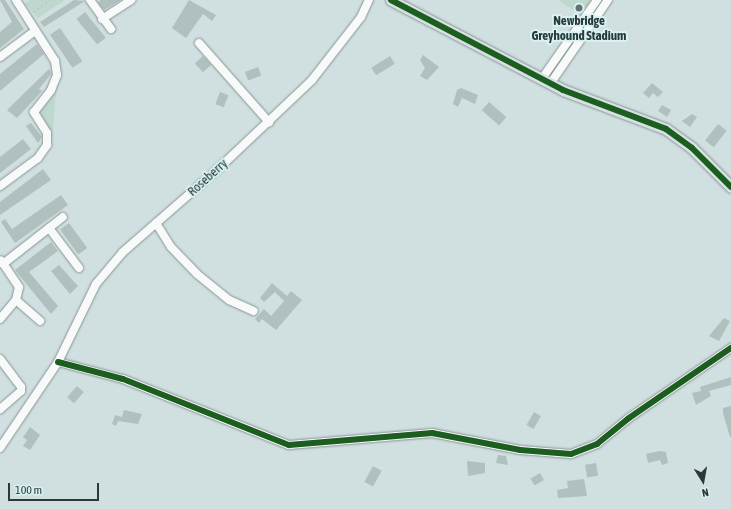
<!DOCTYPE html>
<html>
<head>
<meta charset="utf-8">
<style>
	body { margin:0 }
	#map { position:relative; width:731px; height:509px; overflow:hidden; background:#d0dfe0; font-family:"Asap Condensed",sans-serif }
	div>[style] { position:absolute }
	.green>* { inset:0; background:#bed8ce }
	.building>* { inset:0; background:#afc0be; transform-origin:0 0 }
	.path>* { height:1px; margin-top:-0.5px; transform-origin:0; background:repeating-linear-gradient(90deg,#bcc0c0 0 2px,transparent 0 5px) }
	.roads { filter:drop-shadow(0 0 1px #8a9596) drop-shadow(0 0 1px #8a9596) }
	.minor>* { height:8px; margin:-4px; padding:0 4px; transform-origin:4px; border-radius:4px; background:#f8fafa }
	.major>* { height:11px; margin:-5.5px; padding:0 5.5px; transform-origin:5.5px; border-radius:5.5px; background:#d7e1e3 }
	.cycleway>* { height:6px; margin:-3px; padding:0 3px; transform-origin:3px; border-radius:3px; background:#1b5e20 }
	.dots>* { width:11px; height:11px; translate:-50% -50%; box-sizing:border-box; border:2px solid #d6f3f4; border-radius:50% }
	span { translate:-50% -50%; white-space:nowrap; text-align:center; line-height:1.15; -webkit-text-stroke:4px #d6f3f4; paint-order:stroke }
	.poi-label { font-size:13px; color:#2c3738; font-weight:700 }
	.street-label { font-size:13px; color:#2c3738 }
	.north { position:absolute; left:683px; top:461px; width:40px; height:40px; -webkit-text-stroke:3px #d6f3f4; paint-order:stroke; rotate:169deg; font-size:11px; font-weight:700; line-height:16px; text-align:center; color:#2c3738 }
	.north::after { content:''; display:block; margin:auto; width:14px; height:18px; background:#2c3738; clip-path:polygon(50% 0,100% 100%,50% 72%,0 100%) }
	.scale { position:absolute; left:8px; top:483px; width:91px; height:18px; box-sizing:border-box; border:2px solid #2c3738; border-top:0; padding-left:5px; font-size:12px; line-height:14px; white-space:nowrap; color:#2c3738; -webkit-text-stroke:3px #d6f3f4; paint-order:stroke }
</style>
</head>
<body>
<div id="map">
	<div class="green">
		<i style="clip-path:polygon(30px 0,65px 0,38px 18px,25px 4px)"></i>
		<i style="clip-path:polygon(559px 0,593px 0,581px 16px)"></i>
		<i style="clip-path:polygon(56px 90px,52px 140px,40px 112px)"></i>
	</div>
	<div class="building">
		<i style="clip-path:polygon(0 0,5px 0,24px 29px,0 48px,0 32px,12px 22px)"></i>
		<i style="clip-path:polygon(74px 0,85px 1px,44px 27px,40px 22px)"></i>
		<i style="clip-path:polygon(101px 0,121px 0,104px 10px,98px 2px)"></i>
		<i style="clip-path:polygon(189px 0,216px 15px,212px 21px,203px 14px,186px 38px,172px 28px)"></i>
		<i style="left:85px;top:12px;width:33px;height:11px;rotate:51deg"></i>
		<i style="left:60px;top:28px;width:40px;height:12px;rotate:56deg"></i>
		<i style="clip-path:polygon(37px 44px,44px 54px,0 91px,0 74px)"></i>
		<i style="clip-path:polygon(423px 55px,439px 67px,427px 80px,420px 76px,425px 68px,420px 60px)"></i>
		<i style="left:203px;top:56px;width:12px;height:11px;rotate:48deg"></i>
		<i style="left:390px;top:56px;width:9px;height:22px;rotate:58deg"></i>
		<i style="left:258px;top:67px;width:9px;height:14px;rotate:69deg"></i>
		<i style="clip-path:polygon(49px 69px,51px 74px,39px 89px,42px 91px,17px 118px,7px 110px)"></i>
		<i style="clip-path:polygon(652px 83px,663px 92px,658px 97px,653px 93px,649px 98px,643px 93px)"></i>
		<i style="clip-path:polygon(461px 88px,478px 95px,475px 104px,462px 98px,458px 107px,453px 104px,457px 90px)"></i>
		<i style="left:220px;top:92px;width:9px;height:13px;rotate:21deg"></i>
		<i style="left:489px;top:102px;width:23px;height:11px;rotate:41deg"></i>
		<i style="clip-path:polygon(662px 105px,671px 110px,667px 117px,658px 111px)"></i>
		<i style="clip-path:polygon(692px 114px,697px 117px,690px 127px,682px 121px)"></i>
		<i style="clip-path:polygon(31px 123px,42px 137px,38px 143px,26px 126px)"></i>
		<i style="left:718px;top:124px;width:11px;height:21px;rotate:38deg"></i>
		<i style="clip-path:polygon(23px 139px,31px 149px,0 173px,0 157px)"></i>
		<i style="clip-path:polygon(43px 169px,51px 180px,0 215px,0 202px)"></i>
		<i style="clip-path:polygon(61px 195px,68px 205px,15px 243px,1px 222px,5px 219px,12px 229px)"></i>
		<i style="left:69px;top:223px;width:31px;height:11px;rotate:54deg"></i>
		<i style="clip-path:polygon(51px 242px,58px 251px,29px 272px,58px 306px,51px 314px,15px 270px)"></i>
		<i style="clip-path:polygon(59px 265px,78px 286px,70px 294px,51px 271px)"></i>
		<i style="clip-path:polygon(272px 283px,287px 296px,291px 291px,302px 300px,276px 330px,262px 319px,259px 323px,255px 319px,264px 309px,271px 316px,284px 301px,275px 292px,264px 302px,260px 298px)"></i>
		<i style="clip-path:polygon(724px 318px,730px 321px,719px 341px,709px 336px)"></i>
		<i style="clip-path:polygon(731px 377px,731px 385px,709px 391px,711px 396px,696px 405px,692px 393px,701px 391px,700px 387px)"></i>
		<i style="left:77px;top:386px;width:9px;height:15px;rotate:41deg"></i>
		<i style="clip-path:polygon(731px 406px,731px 437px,730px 437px,723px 413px,723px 408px)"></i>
		<i style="clip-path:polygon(124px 410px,142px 414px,138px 424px,118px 421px,116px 426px,112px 424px,115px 415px,122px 417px)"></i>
		<i style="left:534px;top:412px;width:8px;height:15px;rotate:30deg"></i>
		<i style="clip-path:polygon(30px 427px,40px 435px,30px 450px,23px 446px,27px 440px,23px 437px)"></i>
		<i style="clip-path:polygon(659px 451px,666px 452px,668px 463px,662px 465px,660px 460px,648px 463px,646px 454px)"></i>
		<i style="clip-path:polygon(498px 455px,506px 456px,508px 465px,496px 463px)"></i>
		<i style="clip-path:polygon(467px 461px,485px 463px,485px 473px,468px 476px)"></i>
		<i style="left:596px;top:463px;width:13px;height:11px;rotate:81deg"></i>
		<i style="left:373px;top:466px;width:10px;height:18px;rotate:29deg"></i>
		<i style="left:540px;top:473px;width:8px;height:11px;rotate:60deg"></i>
		<i style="clip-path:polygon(584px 479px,587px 496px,558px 498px,557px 490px,568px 488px,567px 481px)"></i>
	</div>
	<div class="path">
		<i style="left:33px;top:12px;width:21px;rotate:-35deg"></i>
	</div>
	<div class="roads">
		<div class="minor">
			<i style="left:90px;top:0;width:36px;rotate:54deg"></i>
			<i style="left:102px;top:19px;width:35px;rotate:-33deg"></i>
			<i style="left:199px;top:43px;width:106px;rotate:48.5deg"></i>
			<i style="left:0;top:57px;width:44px;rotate:-36.6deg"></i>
			<i style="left:541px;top:80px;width:98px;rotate:-55deg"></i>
			<i style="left:550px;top:84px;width:102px;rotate:-55.4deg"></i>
			<i style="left:0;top:186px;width:47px;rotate:-36.4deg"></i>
			<i style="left:38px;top:158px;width:16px;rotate:-55deg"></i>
			<i style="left:47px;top:145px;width:12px;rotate:-90deg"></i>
			<i style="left:47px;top:133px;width:25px;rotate:-122deg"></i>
			<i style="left:34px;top:112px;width:28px;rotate:-52deg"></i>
			<i style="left:51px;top:90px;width:16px;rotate:-68deg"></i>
			<i style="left:57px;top:75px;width:14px;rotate:-98deg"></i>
			<i style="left:55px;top:61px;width:72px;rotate:-122.6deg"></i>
			<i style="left:156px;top:223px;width:28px;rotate:58deg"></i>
			<i style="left:171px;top:247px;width:37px;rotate:46deg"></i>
			<i style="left:197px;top:274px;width:41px;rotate:39.1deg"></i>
			<i style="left:229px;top:300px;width:27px;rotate:24deg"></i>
			<i style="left:49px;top:228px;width:50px;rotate:53.1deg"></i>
			<i style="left:3px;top:264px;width:76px;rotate:-38.1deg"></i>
			<i style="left:16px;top:300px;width:32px;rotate:41deg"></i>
			<i style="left:0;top:319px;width:25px;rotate:-50deg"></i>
			<i style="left:16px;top:300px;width:13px;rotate:-77deg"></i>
			<i style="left:19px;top:287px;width:32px;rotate:-124deg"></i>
			<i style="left:0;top:359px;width:35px;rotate:53deg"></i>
			<i style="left:21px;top:387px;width:4px;rotate:90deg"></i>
			<i style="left:21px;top:391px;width:28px;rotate:139deg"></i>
			<i style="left:58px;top:362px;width:67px;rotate:14.7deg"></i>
			<i style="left:123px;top:379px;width:179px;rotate:21.7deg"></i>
			<i style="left:289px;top:445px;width:144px;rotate:-4.8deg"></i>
			<i style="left:432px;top:433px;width:90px;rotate:10.9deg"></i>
			<i style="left:520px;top:450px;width:51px;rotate:4.5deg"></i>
			<i style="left:571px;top:454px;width:28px;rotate:-21deg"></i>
			<i style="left:597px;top:444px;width:41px;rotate:-39.1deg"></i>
			<i style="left:629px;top:418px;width:124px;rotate:-34.5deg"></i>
			<i style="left:0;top:448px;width:104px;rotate:-56deg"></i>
			<i style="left:58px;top:362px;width:87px;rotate:-64deg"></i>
			<i style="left:96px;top:284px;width:42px;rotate:-49.8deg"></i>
			<i style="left:123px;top:252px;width:126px;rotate:-41.1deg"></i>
			<i style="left:218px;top:169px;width:129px;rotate:-43.4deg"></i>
			<i style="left:312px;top:80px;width:80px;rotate:-52.1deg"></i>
			<i style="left:361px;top:17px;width:19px;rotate:-65deg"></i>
		</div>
		<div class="major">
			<i style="left:391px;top:0;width:194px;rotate:27.6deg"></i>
			<i style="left:563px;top:90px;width:110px;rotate:20.7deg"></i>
			<i style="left:666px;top:129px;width:32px;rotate:36deg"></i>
			<i style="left:692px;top:148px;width:55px;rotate:45deg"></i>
		</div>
	</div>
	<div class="cycleway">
		<i style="left:391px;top:0;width:194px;rotate:27.6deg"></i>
		<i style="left:563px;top:90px;width:110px;rotate:20.7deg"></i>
		<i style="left:666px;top:129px;width:32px;rotate:36deg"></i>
		<i style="left:692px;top:148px;width:55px;rotate:45deg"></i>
		<i style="left:58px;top:362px;width:67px;rotate:14.7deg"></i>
		<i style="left:123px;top:379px;width:179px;rotate:21.7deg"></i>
		<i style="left:289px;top:445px;width:144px;rotate:-4.8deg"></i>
		<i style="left:432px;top:433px;width:90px;rotate:10.9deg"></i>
		<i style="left:520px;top:450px;width:51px;rotate:4.5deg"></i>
		<i style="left:571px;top:454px;width:28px;rotate:-21deg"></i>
		<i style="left:597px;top:444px;width:41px;rotate:-39.1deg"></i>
		<i style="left:629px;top:418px;width:124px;rotate:-34.5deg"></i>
	</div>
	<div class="dots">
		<i style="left:579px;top:8px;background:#657273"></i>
	</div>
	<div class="poi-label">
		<span style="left:579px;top:29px">Newbridge<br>Greyhound Stadium</span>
	</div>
	<div class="street-label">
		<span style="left:208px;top:178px;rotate:-42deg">Roseberry</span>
	</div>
	<div class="north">N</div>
	<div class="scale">100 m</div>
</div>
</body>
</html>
